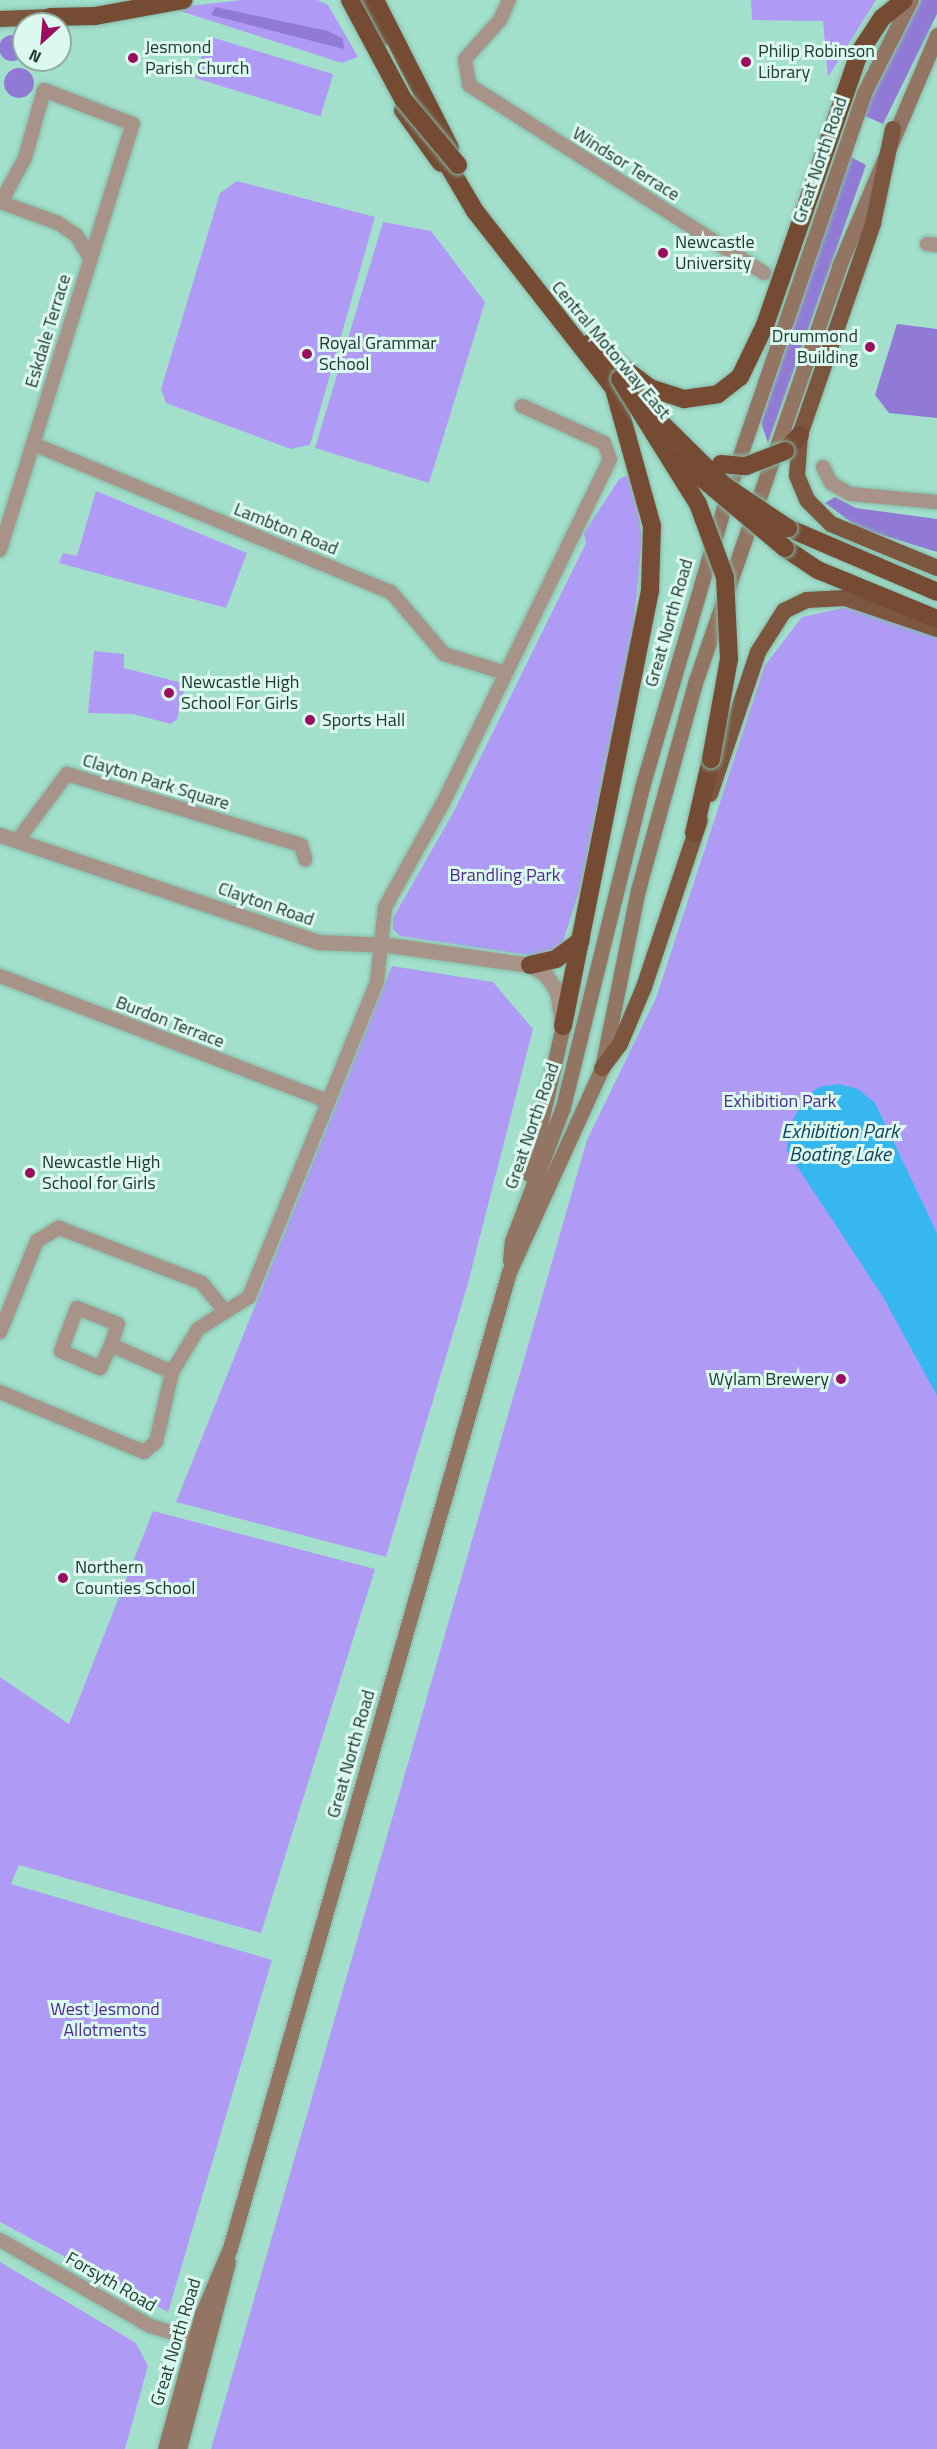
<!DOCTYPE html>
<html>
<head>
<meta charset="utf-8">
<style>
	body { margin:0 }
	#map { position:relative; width:937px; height:2449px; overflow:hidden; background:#a3e0cc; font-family:"Titillium Web",sans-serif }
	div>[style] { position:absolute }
	.green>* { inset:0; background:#af9bf6; transform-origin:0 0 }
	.forest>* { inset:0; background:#907ad6 }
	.round { border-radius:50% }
	.water>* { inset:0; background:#37b7f0 }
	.roads { filter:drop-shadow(0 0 2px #86bbaa) drop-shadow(0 0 2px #86bbaa) }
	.minor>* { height:14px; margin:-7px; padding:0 7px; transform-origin:7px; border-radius:7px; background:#a79387 }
	.tertiary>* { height:15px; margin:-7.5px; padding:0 7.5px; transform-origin:7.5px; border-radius:7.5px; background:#a79387 }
	.secondary>* { height:15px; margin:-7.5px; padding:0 7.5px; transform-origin:7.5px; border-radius:7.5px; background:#927563 }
	.trunk>* { height:16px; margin:-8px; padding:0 8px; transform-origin:8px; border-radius:8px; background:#7c563e }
	.motorway>* { height:18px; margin:-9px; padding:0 9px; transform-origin:9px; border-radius:9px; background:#754c33 }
	.bridges { filter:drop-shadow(0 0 2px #86bbaa) drop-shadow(0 0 2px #86bbaa) }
	.motorway-bridge>* { height:18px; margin:-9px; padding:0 9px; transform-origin:9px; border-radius:9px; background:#754c33 }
	.dots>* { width:16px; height:16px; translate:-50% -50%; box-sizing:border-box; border:3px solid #dcf9ef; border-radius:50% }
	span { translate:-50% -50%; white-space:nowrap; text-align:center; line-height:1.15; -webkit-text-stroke:6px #dcf9ef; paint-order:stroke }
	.poi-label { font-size:18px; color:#213932 }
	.left { translate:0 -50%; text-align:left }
	.right { translate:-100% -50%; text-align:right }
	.street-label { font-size:18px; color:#213932 }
	.park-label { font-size:18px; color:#4f2a96 }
	.water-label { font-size:20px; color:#11445c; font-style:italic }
	.north { position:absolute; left:12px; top:12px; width:60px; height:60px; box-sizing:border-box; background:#dcf9ef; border:2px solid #91aca3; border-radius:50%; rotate:206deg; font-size:16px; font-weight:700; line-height:24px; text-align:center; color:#213932 }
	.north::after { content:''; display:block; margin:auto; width:21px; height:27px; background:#9a0e5f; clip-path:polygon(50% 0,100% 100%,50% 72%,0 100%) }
</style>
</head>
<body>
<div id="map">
	<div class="green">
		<i style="clip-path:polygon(242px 0,317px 0,328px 5px,358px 57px,342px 63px,171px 8px)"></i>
		<i style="clip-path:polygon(751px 0,876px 0,828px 77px,823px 21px,752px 20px)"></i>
		<i style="left:208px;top:36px;width:131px;height:44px;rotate:17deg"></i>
		<i style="clip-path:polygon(237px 181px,375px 217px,310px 445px,291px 449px,166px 403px,161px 389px,220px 193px)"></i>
		<i style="clip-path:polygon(383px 222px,431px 231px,485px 302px,429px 483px,315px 448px)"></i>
		<i style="clip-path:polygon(627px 476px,633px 480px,642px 537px,633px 632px,580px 888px,562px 945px,542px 957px,400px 936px,393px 930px,393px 918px,453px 813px,586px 543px,584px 533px,620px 478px)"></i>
		<i style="clip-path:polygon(96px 491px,247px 553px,226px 608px,59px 563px,63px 553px,77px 556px)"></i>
		<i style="clip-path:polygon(852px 606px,937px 636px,937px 2449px,211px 2449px,587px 1140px,656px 998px,765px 665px,802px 617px)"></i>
		<i style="clip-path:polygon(94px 651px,124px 654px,124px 668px,186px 684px,177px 719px,171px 724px,133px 714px,88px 713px)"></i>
		<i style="clip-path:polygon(392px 966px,493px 982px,533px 1029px,467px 1287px,386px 1557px,176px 1502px)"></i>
		<i style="clip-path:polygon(153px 1511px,375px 1569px,261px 1933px,19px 1865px,11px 1884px,272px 1960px,168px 2312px,0 2222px,0 1677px,69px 1724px)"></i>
		<i style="clip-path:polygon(0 2262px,136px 2343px,148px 2366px,125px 2449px,0 2449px)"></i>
	</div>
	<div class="forest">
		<i style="clip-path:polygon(921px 0,937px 0,937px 14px,883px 124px,863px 115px)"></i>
		<i style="clip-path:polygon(215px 7px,328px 31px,343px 39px,344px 49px,211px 15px)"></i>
		<i class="round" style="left:-1px;top:35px;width:26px;height:26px"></i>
		<i class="round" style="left:4px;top:68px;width:30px;height:30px"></i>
		<i style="clip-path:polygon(851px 157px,866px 165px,768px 443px,761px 423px)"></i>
		<i style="clip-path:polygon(897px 324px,937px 329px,937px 418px,889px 413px,875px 395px)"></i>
		<i style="clip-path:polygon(835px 497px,856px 508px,937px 519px,937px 552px,859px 528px,825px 503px)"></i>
	</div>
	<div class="water">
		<i style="clip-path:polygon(839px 1084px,858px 1089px,875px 1103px,937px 1233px,937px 1396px,883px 1297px,787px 1151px,788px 1129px,804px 1099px,819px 1087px)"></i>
	</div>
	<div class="roads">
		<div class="minor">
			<i style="left:509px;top:0;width:22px;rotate:114deg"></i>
			<i style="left:500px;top:20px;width:52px;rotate:131.9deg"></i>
			<i style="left:465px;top:59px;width:26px;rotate:81deg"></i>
			<i style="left:469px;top:85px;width:350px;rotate:32.5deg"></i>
			<i style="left:0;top:202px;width:62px;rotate:19.9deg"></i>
			<i style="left:58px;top:223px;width:22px;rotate:34deg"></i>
			<i style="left:76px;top:235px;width:26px;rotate:58deg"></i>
			<i style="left:927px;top:244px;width:10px;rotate:6deg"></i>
			<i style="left:33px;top:444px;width:387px;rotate:22.5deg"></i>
			<i style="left:391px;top:592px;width:82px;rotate:49.5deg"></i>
			<i style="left:444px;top:654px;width:64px;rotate:17.3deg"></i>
			<i style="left:823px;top:467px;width:18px;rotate:63deg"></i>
			<i style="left:831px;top:483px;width:22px;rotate:30deg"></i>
			<i style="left:850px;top:494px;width:87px;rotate:5.3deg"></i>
			<i style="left:0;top:550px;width:446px;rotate:-72.7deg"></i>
			<i style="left:133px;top:124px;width:95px;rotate:-159.1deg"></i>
			<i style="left:44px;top:90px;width:71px;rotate:105.6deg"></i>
			<i style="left:25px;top:158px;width:50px;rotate:118.6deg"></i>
			<i style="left:17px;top:841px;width:84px;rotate:-53.3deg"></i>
			<i style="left:67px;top:774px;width:245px;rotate:16.9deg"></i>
			<i style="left:301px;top:845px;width:15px;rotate:74deg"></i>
			<i style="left:0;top:976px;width:350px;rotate:20.9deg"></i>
			<i style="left:0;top:1332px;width:98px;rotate:-67.9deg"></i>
			<i style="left:37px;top:1241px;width:26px;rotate:-31deg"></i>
			<i style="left:59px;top:1228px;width:153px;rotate:21deg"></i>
			<i style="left:202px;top:1283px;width:35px;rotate:51deg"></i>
			<i style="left:111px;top:1345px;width:22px;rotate:-72deg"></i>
			<i style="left:118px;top:1324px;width:44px;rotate:-158.7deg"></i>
			<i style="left:77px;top:1308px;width:46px;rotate:110.4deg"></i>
			<i style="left:61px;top:1351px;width:43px;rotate:23.6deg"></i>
			<i style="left:100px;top:1368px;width:25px;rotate:-64deg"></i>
			<i style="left:111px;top:1345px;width:67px;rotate:23.9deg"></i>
			<i style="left:0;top:1392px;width:156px;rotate:22.6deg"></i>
			<i style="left:144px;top:1452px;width:16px;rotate:-40deg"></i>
			<i style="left:156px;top:1442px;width:72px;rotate:-77.1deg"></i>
			<i style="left:172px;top:1372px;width:50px;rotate:-58.8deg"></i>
			<i style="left:198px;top:1329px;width:60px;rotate:-32.1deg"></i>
			<i style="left:249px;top:1297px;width:341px;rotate:-67.9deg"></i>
			<i style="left:377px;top:981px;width:74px;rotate:-83.8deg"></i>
			<i style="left:385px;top:907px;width:119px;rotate:-60.9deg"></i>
			<i style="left:443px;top:803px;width:382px;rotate:-64.1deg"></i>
			<i style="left:610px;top:459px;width:17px;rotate:-111deg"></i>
			<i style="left:604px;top:443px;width:90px;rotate:-155.7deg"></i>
			<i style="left:0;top:2240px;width:173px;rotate:29.8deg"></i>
			<i style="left:150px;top:2326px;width:56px;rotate:16.5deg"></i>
		</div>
		<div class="tertiary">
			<i style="left:0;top:835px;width:336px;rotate:18.6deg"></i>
			<i style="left:318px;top:942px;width:71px;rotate:2.4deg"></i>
			<i style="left:389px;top:945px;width:142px;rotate:8.1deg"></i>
			<i style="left:530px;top:965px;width:17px;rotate:31deg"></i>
			<i style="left:545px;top:974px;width:21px;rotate:55deg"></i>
			<i style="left:557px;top:991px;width:30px;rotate:81deg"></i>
		</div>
		<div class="secondary">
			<i style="left:529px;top:1174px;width:152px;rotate:-77.1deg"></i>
			<i style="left:510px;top:1260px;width:19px;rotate:-84deg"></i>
			<i style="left:512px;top:1241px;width:143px;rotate:-69.2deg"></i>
			<i style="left:563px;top:1107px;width:330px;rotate:-76.1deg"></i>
			<i style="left:642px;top:787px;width:327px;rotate:-73.7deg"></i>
			<i style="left:734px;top:473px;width:402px;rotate:-71.1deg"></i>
			<i style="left:864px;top:93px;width:104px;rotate:-63.2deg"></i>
			<i style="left:165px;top:2449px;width:140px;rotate:-74.7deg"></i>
			<i style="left:202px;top:2314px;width:72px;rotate:-67deg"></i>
			<i style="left:230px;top:2248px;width:1015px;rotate:-74.05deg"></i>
			<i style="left:509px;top:1272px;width:224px;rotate:-65.5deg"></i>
			<i style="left:602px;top:1068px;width:182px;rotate:-78.6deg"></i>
			<i style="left:638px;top:890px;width:218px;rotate:-74.6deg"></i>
			<i style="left:696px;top:680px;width:438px;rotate:-70.9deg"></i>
			<i style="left:839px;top:266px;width:251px;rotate:-67deg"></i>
			<i style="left:179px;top:2449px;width:193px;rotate:-75.3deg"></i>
		</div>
		<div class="trunk">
			<i style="left:0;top:19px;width:50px;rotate:-2.3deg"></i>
			<i style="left:893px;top:129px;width:97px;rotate:101.9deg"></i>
			<i style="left:873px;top:224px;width:223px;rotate:109.1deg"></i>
			<i style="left:800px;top:435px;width:41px;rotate:94.2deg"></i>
			<i style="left:797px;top:476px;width:26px;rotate:67deg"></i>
			<i style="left:807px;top:500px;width:34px;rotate:45deg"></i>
			<i style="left:831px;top:524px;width:115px;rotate:22.5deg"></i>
			<i style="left:710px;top:794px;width:150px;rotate:-71.3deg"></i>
			<i style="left:758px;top:652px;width:49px;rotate:-57.6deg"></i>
			<i style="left:784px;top:611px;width:25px;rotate:-26deg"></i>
			<i style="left:807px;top:600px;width:38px;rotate:-3deg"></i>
			<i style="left:845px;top:598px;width:97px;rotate:18.6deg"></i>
			<i style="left:602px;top:1068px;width:30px;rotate:-53deg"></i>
			<i style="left:620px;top:1044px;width:62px;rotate:-67.2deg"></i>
			<i style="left:644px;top:987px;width:176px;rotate:-71.5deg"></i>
		</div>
		<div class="motorway">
			<i style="left:363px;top:0;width:43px;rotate:68.2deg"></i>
			<i style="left:375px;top:0;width:166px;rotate:63.1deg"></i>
			<i style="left:50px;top:17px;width:45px;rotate:-1.3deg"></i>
			<i style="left:95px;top:16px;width:90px;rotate:-10.2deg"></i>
			<i style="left:403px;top:110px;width:65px;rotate:54.4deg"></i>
			<i style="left:438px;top:148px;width:73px;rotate:59.6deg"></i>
			<i style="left:475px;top:211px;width:235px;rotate:51.9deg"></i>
			<i style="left:590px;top:343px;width:75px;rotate:36.9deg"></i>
			<i style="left:650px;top:388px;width:36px;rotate:18deg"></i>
			<i style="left:684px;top:399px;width:34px;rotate:-8deg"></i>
			<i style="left:718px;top:394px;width:28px;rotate:-38deg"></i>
			<i style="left:740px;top:377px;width:58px;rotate:-64.3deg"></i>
			<i style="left:765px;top:325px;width:288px;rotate:-70.9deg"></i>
			<i style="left:859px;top:53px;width:42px;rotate:-56.7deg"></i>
			<i style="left:882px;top:18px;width:28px;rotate:-39deg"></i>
			<i style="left:785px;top:451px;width:22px;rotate:-47deg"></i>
			<i style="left:788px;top:528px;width:162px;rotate:23.2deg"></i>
			<i style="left:785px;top:548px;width:40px;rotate:34deg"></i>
			<i style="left:818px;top:570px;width:129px;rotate:22.4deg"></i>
			<i style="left:694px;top:833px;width:76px;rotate:-77.1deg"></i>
			<i style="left:530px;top:965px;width:27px;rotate:-13deg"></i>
			<i style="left:556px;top:959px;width:31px;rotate:-37deg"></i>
			<i style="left:563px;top:1026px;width:445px;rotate:-78.7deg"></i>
			<i style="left:650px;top:590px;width:64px;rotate:-88.2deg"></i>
			<i style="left:652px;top:526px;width:142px;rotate:-105.5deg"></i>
		</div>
	</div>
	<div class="bridges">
		<div class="motorway-bridge">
			<i style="left:350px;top:0;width:112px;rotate:61.8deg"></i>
			<i style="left:403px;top:99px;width:86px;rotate:50.2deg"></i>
			<i style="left:620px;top:379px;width:147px;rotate:58deg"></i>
			<i style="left:698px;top:504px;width:78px;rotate:69.7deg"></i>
			<i style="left:725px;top:577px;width:82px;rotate:87.2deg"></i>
			<i style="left:729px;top:659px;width:102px;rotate:100.2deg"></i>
			<i style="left:652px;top:414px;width:103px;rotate:44.6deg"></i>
			<i style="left:725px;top:486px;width:76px;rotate:33.7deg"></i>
			<i style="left:678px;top:458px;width:140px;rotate:40.1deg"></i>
			<i style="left:721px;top:464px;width:25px;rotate:5deg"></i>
			<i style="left:746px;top:466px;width:42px;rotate:-21deg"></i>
		</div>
	</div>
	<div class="dots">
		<i style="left:133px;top:58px;background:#9a0e5f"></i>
		<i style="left:746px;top:62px;background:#9a0e5f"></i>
		<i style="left:663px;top:253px;background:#9a0e5f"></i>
		<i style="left:870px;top:347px;background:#9a0e5f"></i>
		<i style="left:307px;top:354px;background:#9a0e5f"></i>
		<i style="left:169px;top:693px;background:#9a0e5f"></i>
		<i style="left:310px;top:720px;background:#9a0e5f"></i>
		<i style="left:30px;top:1173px;background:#9a0e5f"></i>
		<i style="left:841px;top:1379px;background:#9a0e5f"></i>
		<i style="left:63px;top:1578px;background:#9a0e5f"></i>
	</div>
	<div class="poi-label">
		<span class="left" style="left:145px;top:58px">Jesmond<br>Parish Church</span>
		<span class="left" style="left:758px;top:62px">Philip Robinson<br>Library</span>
		<span class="left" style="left:675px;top:253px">Newcastle<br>University</span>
		<span class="right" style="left:858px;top:347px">Drummond<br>Building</span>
		<span class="left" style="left:319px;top:354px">Royal Grammar<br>School</span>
		<span class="left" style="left:181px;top:693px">Newcastle High<br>School For Girls</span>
		<span class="left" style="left:322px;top:720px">Sports Hall</span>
		<span class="left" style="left:42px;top:1173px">Newcastle High<br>School for Girls</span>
		<span class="right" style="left:829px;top:1379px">Wylam Brewery</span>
		<span class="left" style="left:75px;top:1578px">Northern<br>Counties School</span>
	</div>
	<div class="street-label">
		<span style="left:820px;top:160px;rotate:-71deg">Great North Road</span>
		<span style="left:626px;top:164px;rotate:32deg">Windsor Terrace</span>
		<span style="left:48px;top:331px;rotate:-73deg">Eskdale Terrace</span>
		<span style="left:611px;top:350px;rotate:50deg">Central Motorway East</span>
		<span style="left:286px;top:529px;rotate:22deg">Lambton Road</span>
		<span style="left:669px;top:623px;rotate:-74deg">Great North Road</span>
		<span style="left:156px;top:782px;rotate:17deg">Clayton Park Square</span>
		<span style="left:266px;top:904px;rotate:19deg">Clayton Road</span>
		<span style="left:170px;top:1022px;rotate:21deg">Burdon Terrace</span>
		<span style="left:532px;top:1126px;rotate:-71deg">Great North Road</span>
		<span style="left:351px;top:1754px;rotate:-74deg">Great North Road</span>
		<span style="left:111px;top:2282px;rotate:30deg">Forsyth Road</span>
		<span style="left:176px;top:2342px;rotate:-73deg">Great North Road</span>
	</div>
	<div class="park-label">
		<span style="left:505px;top:875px">Brandling Park</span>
		<span style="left:780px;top:1101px">Exhibition Park</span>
		<span style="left:105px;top:2020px">West Jesmond<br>Allotments</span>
	</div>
	<div class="water-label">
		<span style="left:840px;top:1142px">Exhibition Park<br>Boating Lake</span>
	</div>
	<div class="north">N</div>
</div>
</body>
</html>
